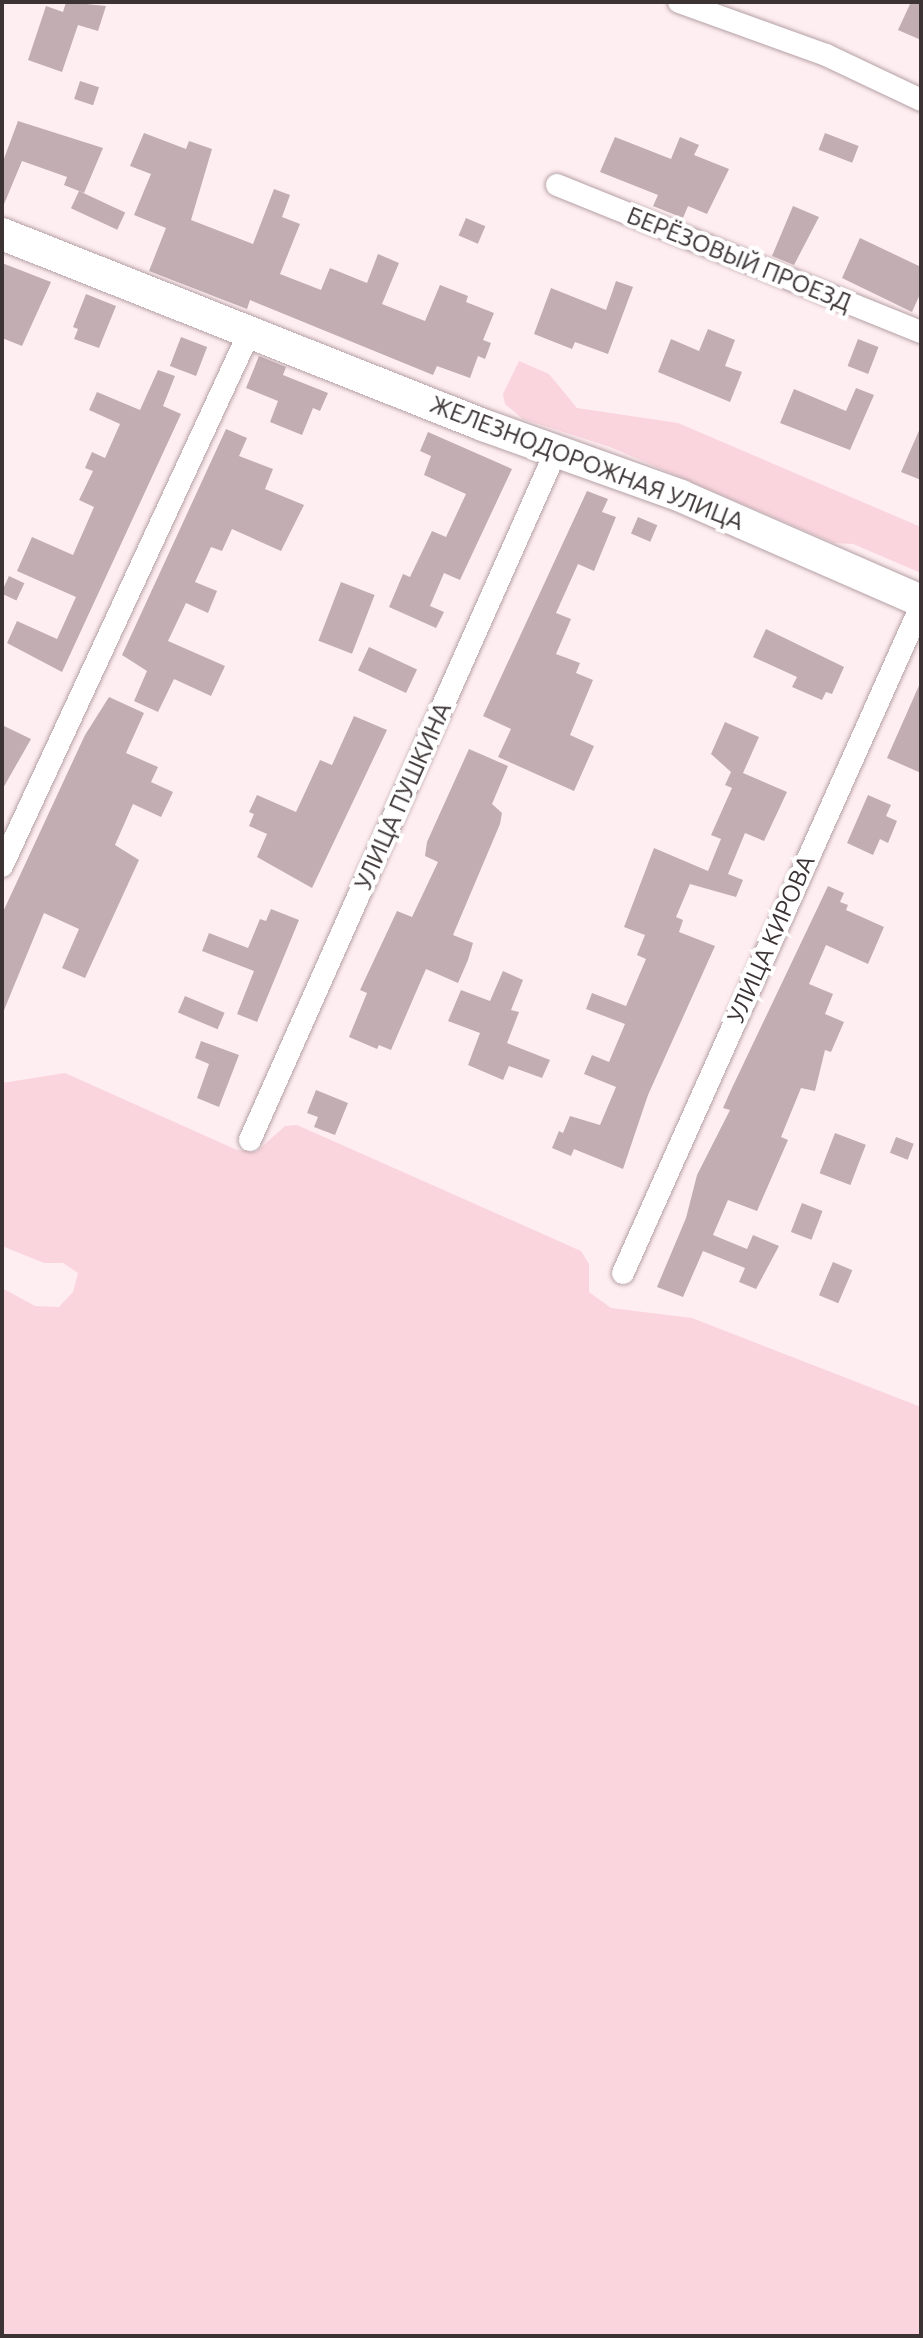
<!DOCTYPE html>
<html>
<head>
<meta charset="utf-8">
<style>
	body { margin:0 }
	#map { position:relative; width:923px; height:2338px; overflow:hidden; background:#ffeef1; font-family:Ubuntu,sans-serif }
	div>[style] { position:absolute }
	.green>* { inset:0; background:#fbd5de }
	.building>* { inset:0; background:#c1adb2; transform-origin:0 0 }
	.roads { filter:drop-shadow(0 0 2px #b4a0a5) drop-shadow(0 0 2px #b4a0a5) }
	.street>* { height:22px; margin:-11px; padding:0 11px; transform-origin:11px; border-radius:11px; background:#fff }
	.secondary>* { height:32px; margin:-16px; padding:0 16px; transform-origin:16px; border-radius:16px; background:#fff }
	span { translate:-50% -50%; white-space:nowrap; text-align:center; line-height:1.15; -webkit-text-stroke:8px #fff; paint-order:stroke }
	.street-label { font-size:24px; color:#3b3334 }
	.frame { position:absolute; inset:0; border:4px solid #3b3334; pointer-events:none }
</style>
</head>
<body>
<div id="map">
	<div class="green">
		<i style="clip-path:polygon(519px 361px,549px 374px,577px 408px,678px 423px,921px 527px,921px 573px,853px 544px,834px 543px,610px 447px,523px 419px,505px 404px,503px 394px)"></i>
		<i style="clip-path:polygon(65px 1073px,237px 1150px,256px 1152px,285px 1126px,297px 1125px,581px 1251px,589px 1264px,589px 1292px,611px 1308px,692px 1318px,921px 1407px,921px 2336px,2px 2336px,2px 1288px,35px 1306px,59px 1307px,73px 1292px,78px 1273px,63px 1263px,44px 1263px,2px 1246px,2px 1083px)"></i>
	</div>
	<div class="building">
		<i style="clip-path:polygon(66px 2px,106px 6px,98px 31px,78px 25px,62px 72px,28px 60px,46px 6px,63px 12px)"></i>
		<i style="clip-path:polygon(911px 2px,921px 2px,921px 40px,898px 30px)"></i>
		<i style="left:80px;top:81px;width:20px;height:19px;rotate:18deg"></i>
		<i style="clip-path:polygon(18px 121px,103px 148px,84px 193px,64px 185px,67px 177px,22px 161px,2px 209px,2px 164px)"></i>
		<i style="clip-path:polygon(144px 133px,186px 149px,189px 141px,212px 149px,191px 220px,253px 244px,274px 189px,290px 195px,282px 217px,300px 224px,280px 274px,321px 290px,330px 268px,367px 283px,378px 254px,399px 263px,382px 304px,425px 321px,440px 285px,468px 296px,466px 302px,494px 313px,483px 340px,491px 343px,485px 359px,478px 356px,470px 378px,437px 366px,433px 375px,250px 300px,247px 309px,149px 271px,166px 228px,134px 215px,151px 174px,130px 166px)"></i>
		<i style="left:825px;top:133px;width:36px;height:18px;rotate:21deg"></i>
		<i style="clip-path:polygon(615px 137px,671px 159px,680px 137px,699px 145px,694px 155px,729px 169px,707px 214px,688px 206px,683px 218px,653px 206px,658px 195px,600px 172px)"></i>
		<i style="left:79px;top:191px;width:51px;height:19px;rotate:25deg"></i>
		<i style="clip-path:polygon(793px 206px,819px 217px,794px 265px,772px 256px)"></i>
		<i style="left:466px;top:218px;width:21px;height:19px;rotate:23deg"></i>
		<i style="clip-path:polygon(860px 238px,921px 267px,921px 292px,912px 312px,842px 278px)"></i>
		<i style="clip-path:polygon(2px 263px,51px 282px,22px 346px,2px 338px)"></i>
		<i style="clip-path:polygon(616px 281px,633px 287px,608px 354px,575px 342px,572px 349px,534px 334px,551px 288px,606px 310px)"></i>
		<i style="clip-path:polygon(86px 294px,116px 306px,99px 348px,74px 339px,78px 329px,73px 327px)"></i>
		<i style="clip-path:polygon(708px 329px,735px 340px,725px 366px,742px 372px,730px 402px,658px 372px,671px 339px,699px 351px)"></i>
		<i style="left:181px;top:337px;width:28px;height:31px;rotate:21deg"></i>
		<i style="left:858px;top:339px;width:22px;height:29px;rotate:21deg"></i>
		<i style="clip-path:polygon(259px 356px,286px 367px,283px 375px,328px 393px,320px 411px,313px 408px,302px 435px,270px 422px,278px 401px,246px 388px)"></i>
		<i style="clip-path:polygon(158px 370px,175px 376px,163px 406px,181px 414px,62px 672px,7px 643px,17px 621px,57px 639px,76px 597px,17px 571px,32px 537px,73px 555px,94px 507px,79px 500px,93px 471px,85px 468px,92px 452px,105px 458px,120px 424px,89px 410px,97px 392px,140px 410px)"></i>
		<i style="clip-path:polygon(856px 388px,874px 395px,850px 450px,780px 423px,794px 389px,846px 411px)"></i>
		<i style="clip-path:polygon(921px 426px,921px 480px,901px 472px)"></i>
		<i style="clip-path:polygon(226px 429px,247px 438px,239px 456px,273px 469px,265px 489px,304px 505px,281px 551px,232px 529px,222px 551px,211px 547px,195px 582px,217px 591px,208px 613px,186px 603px,168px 641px,225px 666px,211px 696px,174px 679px,158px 712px,134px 701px,147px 671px,122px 655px)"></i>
		<i style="clip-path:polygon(428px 432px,512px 469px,460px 580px,444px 573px,430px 606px,444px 612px,436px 628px,389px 607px,403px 574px,410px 577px,432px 531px,446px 537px,466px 494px,424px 475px,431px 456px,420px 451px)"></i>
		<i style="clip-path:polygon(587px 491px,608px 499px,602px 512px,616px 517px,594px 571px,578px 564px,556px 613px,571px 619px,556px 654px,580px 663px,576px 673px,593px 680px,570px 735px,594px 746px,574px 791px,498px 757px,511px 729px,483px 716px)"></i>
		<i style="left:638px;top:517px;width:21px;height:18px;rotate:23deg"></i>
		<i style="left:9px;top:576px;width:17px;height:19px;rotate:25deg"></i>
		<i style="left:341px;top:582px;width:36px;height:63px;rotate:21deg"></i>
		<i style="clip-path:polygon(766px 629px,844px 667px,832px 694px,826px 692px,822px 700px,792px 687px,797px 677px,753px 657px)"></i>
		<i style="left:369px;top:647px;width:53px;height:26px;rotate:25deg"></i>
		<i style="clip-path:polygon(921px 681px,921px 773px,887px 758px)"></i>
		<i style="clip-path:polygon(109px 697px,144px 713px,126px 753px,158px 767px,151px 782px,173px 792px,161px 817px,133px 804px,115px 845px,139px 860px,85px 978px,62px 968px,79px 929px,44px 913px,2px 1015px,2px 914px,85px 735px)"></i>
		<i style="clip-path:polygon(354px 716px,387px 730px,312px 888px,257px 857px,267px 834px,249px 826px,254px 814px,249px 812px,257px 795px,296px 812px,320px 760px,332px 765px)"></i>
		<i style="clip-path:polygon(725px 722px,759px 737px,743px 773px,787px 792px,764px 841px,745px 833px,728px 874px,743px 880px,736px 897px,690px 884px,676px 917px,683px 920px,679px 932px,715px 946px,648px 1095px,623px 1169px,574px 1149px,571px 1156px,552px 1148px,559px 1131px,563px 1133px,570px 1116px,600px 1125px,616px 1087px,584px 1074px,592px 1055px,609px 1062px,625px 1024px,586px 1009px,592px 993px,626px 1006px,646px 959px,637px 955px,645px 935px,624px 927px,654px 848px,708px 871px,721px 839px,711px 835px,732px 788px,725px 785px,731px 772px,711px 754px)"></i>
		<i style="clip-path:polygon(2px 725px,31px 739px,2px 790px)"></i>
		<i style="clip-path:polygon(469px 749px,508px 766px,492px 804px,502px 813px,500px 824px,453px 935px,473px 943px,468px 960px,458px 983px,426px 969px,391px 1050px,379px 1045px,377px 1049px,349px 1037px,367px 993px,360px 990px,397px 911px,412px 917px,438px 862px,425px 856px,427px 842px)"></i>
		<i style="clip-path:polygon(868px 795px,891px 805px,886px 816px,897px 821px,888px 843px,880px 839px,873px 855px,847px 843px)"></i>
		<i style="clip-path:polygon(828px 886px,844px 893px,840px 902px,848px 905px,846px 910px,884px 927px,868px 964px,826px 945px,809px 984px,833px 994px,825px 1014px,844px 1022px,831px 1052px,825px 1050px,815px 1091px,801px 1088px,781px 1137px,788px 1140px,757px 1211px,728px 1200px,713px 1235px,747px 1249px,753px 1235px,779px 1246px,756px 1289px,739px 1282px,745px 1268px,703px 1251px,683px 1297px,657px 1287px,686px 1218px,697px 1175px,730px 1110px,723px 1108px,731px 1090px)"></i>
		<i style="clip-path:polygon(271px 909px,299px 920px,257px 1022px,237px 1014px,254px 971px,202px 951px,209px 933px,248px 948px,260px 919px,266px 921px)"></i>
		<i style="clip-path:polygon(503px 971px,523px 980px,511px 1010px,519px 1012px,507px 1043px,550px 1060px,542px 1078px,509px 1066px,503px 1080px,468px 1065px,480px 1033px,448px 1021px,461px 990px,490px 1001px)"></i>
		<i style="left:185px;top:996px;width:43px;height:18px;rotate:23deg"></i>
		<i style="clip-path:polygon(201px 1041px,239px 1055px,219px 1107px,197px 1098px,209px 1064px,195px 1058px)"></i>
		<i style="clip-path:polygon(316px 1090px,348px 1103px,335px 1135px,314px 1127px,318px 1117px,307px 1113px)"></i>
		<i style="left:835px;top:1133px;width:33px;height:43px;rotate:21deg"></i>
		<i style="left:896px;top:1137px;width:19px;height:17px;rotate:21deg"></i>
		<i style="left:802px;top:1203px;width:22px;height:31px;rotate:21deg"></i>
		<i style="left:833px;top:1262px;width:21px;height:36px;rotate:23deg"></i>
	</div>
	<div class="roads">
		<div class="street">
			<i style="left:679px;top:2px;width:156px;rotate:19.8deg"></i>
			<i style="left:826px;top:55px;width:105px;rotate:25.3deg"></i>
			<i style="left:557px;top:185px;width:393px;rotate:22deg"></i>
			<i style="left:2px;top:866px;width:590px;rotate:-65.13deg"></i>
			<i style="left:250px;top:1140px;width:754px;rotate:-66.05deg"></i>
			<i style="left:623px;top:1273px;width:731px;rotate:-65.93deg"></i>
		</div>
		<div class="secondary">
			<i style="left:2px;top:234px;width:518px;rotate:21.66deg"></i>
			<i style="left:483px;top:425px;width:210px;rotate:19.7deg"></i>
			<i style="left:681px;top:496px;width:262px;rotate:23.6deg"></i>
		</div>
	</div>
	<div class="street-label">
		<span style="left:739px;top:259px;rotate:22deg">БЕРЁЗОВЫЙ ПРОЕЗД</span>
		<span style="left:587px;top:463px;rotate:21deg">ЖЕЛЕЗНОДОРОЖНАЯ УЛИЦА</span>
		<span style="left:403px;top:796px;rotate:-66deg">УЛИЦА ПУШКИНА</span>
		<span style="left:771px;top:939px;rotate:-66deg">УЛИЦА КИРОВА</span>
	</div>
	<div class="frame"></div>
</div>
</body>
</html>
